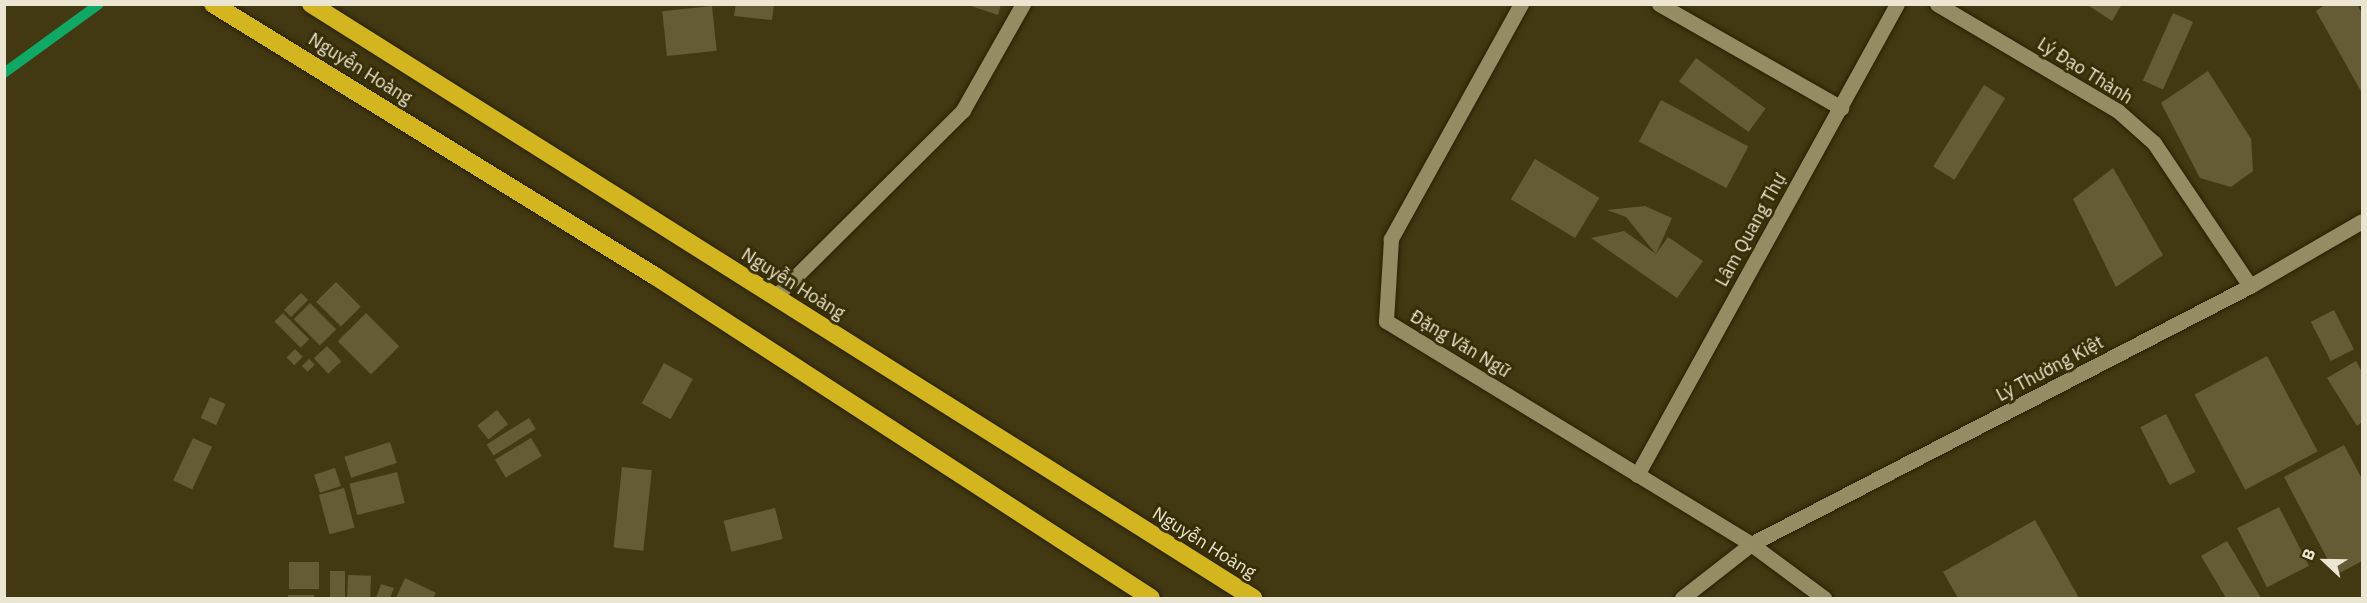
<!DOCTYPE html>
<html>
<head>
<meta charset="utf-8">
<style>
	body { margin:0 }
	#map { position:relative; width:2367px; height:603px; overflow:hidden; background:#423912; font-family:"IBM Plex Sans",sans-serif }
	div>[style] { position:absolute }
	.stream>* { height:10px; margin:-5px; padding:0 5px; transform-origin:5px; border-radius:5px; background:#0fa865 }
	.building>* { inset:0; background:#655c36; transform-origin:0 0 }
	.roads { filter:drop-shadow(0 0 2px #272003) drop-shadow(0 0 2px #272003) }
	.minor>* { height:15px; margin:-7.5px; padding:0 7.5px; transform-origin:7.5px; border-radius:7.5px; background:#968c64 }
	.highway>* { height:18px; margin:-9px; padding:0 9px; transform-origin:9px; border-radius:9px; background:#d3b51f }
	span { translate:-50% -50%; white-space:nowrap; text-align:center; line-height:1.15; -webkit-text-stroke:6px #372e06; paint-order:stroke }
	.street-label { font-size:18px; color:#ebe6d1 }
	.frame { position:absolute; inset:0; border:6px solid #ebe6d1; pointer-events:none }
	.north { position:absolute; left:2295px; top:531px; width:60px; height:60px; -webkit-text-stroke:4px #372e06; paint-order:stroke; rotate:292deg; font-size:16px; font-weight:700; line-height:24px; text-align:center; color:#ebe6d1 }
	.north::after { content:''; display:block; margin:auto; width:21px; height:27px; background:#ebe6d1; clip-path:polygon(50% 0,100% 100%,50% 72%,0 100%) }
</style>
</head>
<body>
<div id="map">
	<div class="stream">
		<i style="left:4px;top:73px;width:117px;rotate:-36deg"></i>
	</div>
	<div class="building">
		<i style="clip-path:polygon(736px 4px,774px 4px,772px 20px,734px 16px)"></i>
		<i style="clip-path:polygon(965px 4px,1001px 4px,998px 15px)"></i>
		<i style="clip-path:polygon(2086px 4px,2122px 4px,2112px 21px)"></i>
		<i style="clip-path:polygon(2326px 4px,2357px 4px,2362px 14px,2362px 93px,2316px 11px)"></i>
		<i style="left:712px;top:6px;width:45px;height:50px;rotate:84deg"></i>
		<i style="left:2173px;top:13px;width:22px;height:74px;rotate:24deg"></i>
		<i style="left:1696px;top:58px;width:86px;height:29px;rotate:36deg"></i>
		<i style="clip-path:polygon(2208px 71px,2251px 139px,2253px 171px,2231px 187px,2200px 178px,2161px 103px)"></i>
		<i style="left:1984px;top:85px;width:25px;height:96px;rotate:32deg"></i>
		<i style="left:1661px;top:100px;width:99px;height:47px;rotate:28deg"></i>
		<i style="left:1535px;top:159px;width:75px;height:47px;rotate:31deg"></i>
		<i style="clip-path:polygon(2113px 168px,2163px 255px,2116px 287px,2073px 199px)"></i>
		<i style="clip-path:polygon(1645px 206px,1672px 218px,1656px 254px,1626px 217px,1607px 210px)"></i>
		<i style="clip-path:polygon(1624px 231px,1656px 254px,1668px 237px,1703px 261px,1677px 298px,1591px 238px)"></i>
		<i style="left:336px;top:282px;width:35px;height:28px;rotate:45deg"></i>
		<i style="left:301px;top:293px;width:10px;height:24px;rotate:45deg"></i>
		<i style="left:310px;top:303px;width:37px;height:23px;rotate:45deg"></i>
		<i style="left:2334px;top:310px;width:44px;height:26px;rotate:63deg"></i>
		<i style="left:283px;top:313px;width:37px;height:12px;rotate:45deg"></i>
		<i style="left:366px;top:313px;width:47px;height:40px;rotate:45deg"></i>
		<i style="left:327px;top:346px;width:21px;height:18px;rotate:47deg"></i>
		<i style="left:295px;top:349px;width:11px;height:12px;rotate:45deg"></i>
		<i style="left:2267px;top:356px;width:108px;height:82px;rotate:62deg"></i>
		<i style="left:309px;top:359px;width:8px;height:10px;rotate:45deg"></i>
		<i style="clip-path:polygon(2356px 361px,2362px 372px,2362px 422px,2357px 426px,2327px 378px)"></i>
		<i style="left:664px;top:363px;width:33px;height:46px;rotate:29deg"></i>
		<i style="left:210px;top:397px;width:17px;height:23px;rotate:24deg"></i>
		<i style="left:497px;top:410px;width:18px;height:25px;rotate:52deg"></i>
		<i style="left:2166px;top:414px;width:65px;height:29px;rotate:63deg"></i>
		<i style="left:529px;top:418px;width:13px;height:50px;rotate:58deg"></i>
		<i style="left:193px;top:438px;width:21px;height:47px;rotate:25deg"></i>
		<i style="left:531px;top:438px;width:21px;height:42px;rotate:59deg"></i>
		<i style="left:390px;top:442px;width:22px;height:48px;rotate:72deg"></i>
		<i style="clip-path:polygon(2344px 445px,2362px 479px,2362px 561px,2336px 575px,2284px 477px)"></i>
		<i style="left:622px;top:467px;width:30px;height:81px;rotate:6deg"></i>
		<i style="left:335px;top:468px;width:19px;height:22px;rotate:72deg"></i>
		<i style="left:397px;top:472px;width:32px;height:49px;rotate:76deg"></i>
		<i style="left:344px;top:488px;width:41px;height:26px;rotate:75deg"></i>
		<i style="left:2279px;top:507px;width:66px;height:47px;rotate:63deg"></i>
		<i style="left:775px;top:508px;width:32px;height:53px;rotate:76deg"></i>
		<i style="clip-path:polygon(2035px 520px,2079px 598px,1958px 598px,1943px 572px)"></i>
		<i style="clip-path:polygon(2227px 541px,2261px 598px,2226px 598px,2201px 556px)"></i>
		<i style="left:289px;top:562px;width:30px;height:27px"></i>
		<i style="left:330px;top:571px;width:15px;height:27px"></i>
		<i style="left:348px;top:575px;width:23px;height:23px;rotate:2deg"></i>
		<i style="clip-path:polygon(405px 578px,436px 593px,433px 598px,396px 598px)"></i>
		<i style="clip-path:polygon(381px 584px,394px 588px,390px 598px,376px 598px)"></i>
		<i style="left:288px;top:595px;width:26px;height:3px"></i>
	</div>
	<div class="roads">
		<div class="minor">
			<i style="left:1521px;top:4px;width:269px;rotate:119deg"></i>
			<i style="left:1391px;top:239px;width:82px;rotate:93.5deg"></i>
			<i style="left:1386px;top:321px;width:428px;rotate:31.4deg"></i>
			<i style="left:1751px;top:544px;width:91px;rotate:36.5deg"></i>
			<i style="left:1659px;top:4px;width:210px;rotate:29.7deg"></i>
			<i style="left:1937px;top:4px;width:210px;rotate:30.6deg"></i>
			<i style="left:2118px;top:111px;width:48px;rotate:41.6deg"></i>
			<i style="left:2154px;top:143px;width:172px;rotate:56.1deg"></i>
			<i style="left:775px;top:297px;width:265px;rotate:-44.8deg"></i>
			<i style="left:963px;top:110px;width:122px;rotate:-60.5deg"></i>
			<i style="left:1637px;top:475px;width:538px;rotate:-61.1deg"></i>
			<i style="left:1682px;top:598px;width:88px;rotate:-38deg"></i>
			<i style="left:1751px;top:544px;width:562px;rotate:-27.34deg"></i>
			<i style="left:2250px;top:286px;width:129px;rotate:-30.1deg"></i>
		</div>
		<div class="highway">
			<i style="left:213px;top:4px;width:519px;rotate:31.61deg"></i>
			<i style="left:655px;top:276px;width:591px;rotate:32.99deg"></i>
			<i style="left:311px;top:4px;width:1114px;rotate:32.23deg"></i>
		</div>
	</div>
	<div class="street-label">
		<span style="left:360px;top:69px;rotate:32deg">Nguyễn Hoàng</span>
		<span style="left:2085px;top:71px;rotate:32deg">Lý Đạo Thành</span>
		<span style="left:1751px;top:230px;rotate:-61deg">Lâm Quang Thự</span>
		<span style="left:793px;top:284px;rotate:32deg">Nguyễn Hoàng</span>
		<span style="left:1460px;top:344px;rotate:31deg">Đặng Văn Ngữ</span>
		<span style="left:2050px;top:369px;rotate:-28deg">Lý Thường Kiệt</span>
		<span style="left:1204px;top:543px;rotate:32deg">Nguyễn Hoàng</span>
	</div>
	<div class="frame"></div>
	<div class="north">B</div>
</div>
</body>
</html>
